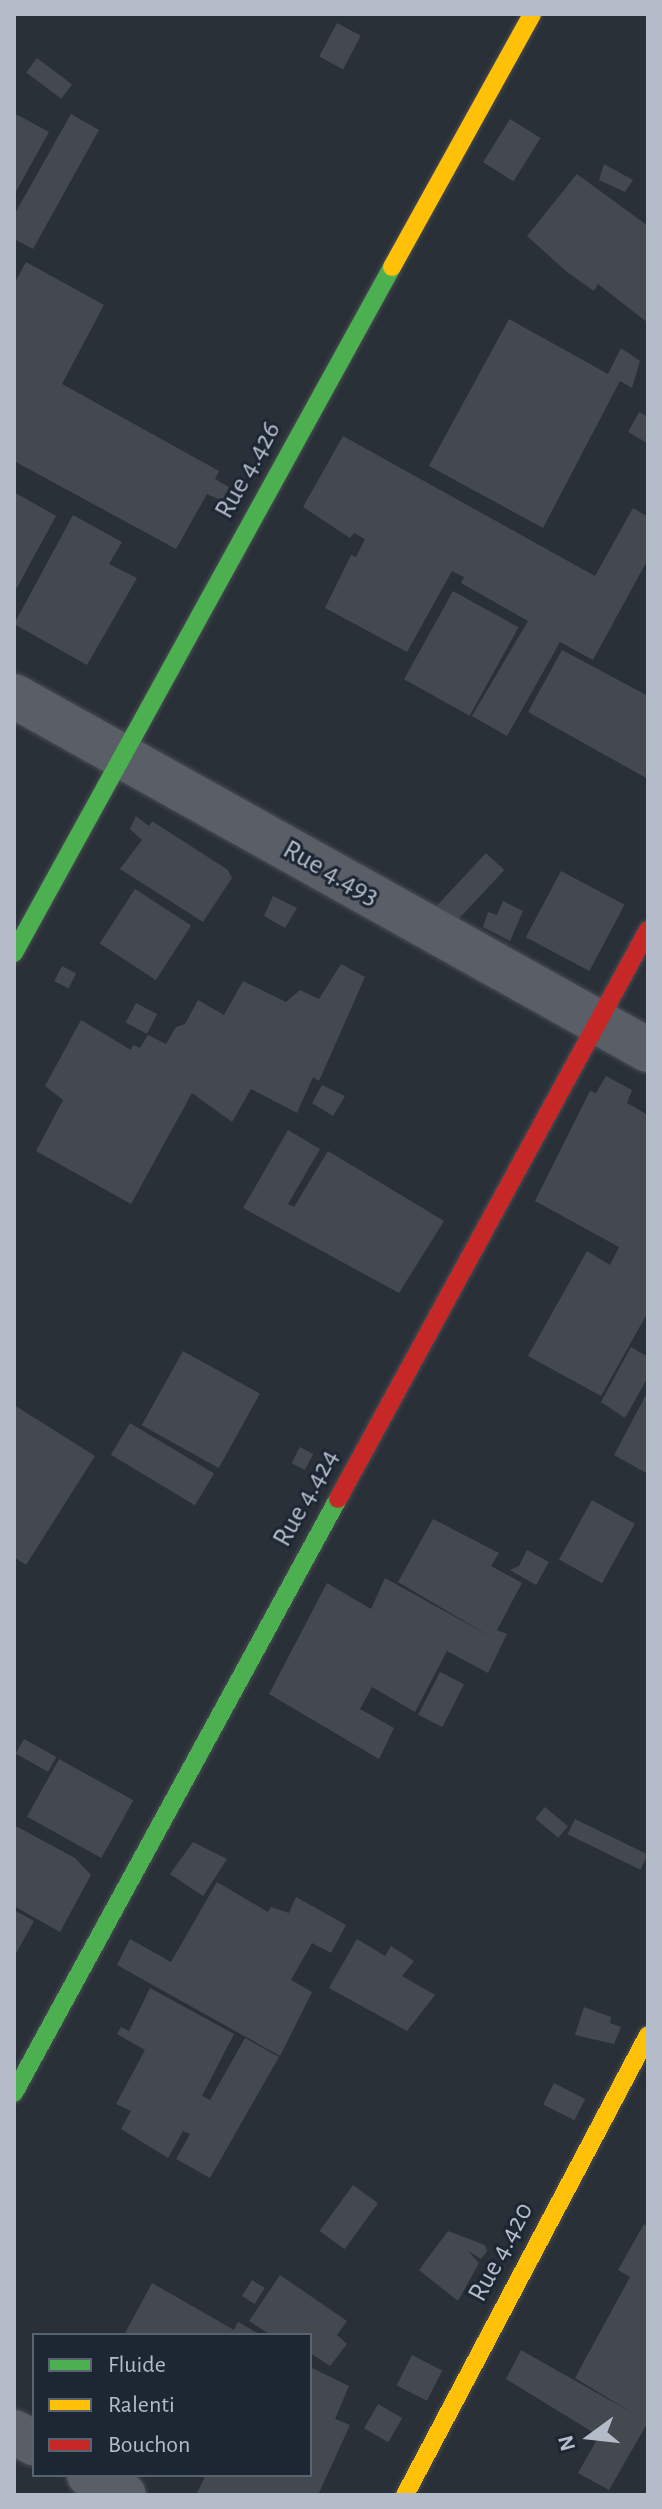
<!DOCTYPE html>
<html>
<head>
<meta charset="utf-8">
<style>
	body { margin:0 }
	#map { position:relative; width:662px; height:2509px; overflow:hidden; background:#2a3038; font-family:"Alegreya Sans",sans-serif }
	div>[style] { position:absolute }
	.building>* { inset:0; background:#444950; transform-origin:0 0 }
	.roads { filter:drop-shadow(0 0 2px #484c53) drop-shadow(0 0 2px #484c53) }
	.street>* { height:44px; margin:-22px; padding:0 22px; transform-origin:22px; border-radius:22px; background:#5a5e66 }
	.fast>* { height:18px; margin:-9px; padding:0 9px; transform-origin:9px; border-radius:9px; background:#4caf50 }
	.slow>* { height:18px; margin:-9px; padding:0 9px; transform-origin:9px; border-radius:9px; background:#ffc107 }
	.jam>* { height:18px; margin:-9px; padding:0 9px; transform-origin:9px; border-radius:9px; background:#c62828 }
	span { translate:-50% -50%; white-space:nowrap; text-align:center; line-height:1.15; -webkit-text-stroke:6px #1d2633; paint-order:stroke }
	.street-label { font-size:28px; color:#b4bcc9 }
	.frame { position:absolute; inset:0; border:16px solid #b4bcc9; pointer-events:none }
	.legend { position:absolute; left:32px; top:2333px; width:280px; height:144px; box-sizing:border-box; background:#1d2633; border:2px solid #59626f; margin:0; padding:10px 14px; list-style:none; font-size:24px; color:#b4bcc9 }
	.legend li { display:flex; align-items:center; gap:16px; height:40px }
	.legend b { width:40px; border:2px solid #59626f }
	.north { position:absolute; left:550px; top:2397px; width:80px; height:80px; -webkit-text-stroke:6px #1d2633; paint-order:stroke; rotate:255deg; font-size:22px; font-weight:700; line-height:32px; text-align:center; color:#b4bcc9 }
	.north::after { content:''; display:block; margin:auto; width:28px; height:36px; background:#b4bcc9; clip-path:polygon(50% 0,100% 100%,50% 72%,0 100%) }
</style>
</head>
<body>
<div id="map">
	<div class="building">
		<i style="left:337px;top:23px;width:27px;height:38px;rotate:28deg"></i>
		<i style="left:37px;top:58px;width:44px;height:18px;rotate:37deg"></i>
		<i style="clip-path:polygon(14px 113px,49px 132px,14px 195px)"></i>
		<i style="clip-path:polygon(71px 114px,99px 130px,33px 249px,14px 239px,14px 215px)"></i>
		<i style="left:510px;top:119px;width:36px;height:51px;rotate:32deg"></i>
		<i style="clip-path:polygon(604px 164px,633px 180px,625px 192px,599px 180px)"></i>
		<i style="clip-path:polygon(577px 174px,648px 226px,648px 323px,598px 284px,594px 291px,567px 272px,527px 236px)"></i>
		<i style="clip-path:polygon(26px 262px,104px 305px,62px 384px,219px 471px,215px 479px,231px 488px,224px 502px,207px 494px,176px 549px,14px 461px,14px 284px)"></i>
		<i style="clip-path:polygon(509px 319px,608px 374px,621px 348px,640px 361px,632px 388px,620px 381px,543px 528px,429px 466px)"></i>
		<i style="clip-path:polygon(639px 412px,648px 417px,647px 443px,628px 432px)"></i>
		<i style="clip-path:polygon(343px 436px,595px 576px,633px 508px,648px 517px,648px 559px,593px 660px,560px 642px,507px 736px,472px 716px,528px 621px,461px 583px,464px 577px,452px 571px,407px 652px,325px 608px,351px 555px,356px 557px,365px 539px,354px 533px,350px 538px,303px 507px)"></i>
		<i style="clip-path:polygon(14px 492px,56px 516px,14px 593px)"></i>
		<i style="clip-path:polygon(73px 515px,122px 542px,109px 564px,137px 578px,87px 665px,14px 624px)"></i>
		<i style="left:453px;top:591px;width:75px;height:101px;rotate:29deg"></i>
		<i style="clip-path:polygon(562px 650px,648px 696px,648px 779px,528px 712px)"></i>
		<i style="clip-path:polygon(136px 816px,149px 826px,152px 821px,228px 870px,232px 878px,203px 922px,120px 869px,142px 840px,130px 829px)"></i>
		<i style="left:486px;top:853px;width:25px;height:85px;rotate:43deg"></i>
		<i style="left:561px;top:871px;width:72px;height:75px;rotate:28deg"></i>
		<i style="left:135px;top:889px;width:67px;height:65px;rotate:33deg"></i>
		<i style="clip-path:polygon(273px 896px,297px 908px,285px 928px,264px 916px)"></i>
		<i style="clip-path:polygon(503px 901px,523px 911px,510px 941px,483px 927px,488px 912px,497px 915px)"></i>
		<i style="clip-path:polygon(341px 964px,365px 977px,319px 1081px,313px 1077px,297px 1113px,251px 1089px,232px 1122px,192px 1093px,131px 1204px,36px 1151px,63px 1100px,45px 1086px,81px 1020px,131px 1050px,133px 1045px,140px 1048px,148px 1035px,166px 1044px,176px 1027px,185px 1024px,198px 1000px,224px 1015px,243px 981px,286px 1002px,300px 990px,319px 999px)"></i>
		<i style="left:62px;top:966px;width:16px;height:17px;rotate:27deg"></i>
		<i style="left:136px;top:1003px;width:24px;height:22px;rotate:28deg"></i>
		<i style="clip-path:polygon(606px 1076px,632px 1090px,627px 1103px,648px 1115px,648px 1312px,601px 1396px,528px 1356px,587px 1251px,610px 1265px,619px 1247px,535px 1201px,590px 1091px,596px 1093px)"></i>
		<i style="clip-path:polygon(322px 1085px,345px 1096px,333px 1116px,312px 1103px)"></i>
		<i style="clip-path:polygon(288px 1130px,320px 1149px,288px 1204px,294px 1207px,328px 1151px,444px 1221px,399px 1293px,243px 1208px)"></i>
		<i style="clip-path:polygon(631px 1347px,648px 1357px,648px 1377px,625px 1418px,601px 1402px)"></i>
		<i style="left:183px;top:1351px;width:88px;height:85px;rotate:29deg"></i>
		<i style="clip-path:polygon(648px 1391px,648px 1474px,614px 1455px)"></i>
		<i style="clip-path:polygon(14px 1405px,95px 1456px,26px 1565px,14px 1557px)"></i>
		<i style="left:130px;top:1423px;width:98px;height:37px;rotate:31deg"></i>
		<i style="left:300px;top:1447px;width:15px;height:18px;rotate:28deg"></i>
		<i style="left:592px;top:1500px;width:49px;height:68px;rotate:29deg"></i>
		<i style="clip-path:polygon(433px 1519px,499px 1553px,491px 1566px,522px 1583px,497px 1630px,507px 1634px,488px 1673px,447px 1651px,415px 1712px,372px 1687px,360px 1709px,394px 1728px,379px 1759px,269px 1694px,327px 1583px,371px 1609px,385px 1578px,491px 1637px,398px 1582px)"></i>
		<i style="clip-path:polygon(527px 1550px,549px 1562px,536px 1585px,510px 1570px,519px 1566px)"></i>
		<i style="left:440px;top:1672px;width:27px;height:48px;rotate:27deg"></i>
		<i style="left:24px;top:1739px;width:37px;height:17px;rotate:29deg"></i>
		<i style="left:59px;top:1759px;width:85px;height:66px;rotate:29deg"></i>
		<i style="left:545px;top:1807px;width:30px;height:15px;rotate:40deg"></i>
		<i style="left:575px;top:1819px;width:81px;height:17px;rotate:26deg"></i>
		<i style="clip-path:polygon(14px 1825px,75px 1858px,91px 1875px,60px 1932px,14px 1906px)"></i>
		<i style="clip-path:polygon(193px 1842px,227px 1859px,203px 1896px,170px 1874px)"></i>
		<i style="clip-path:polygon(217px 1882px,268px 1912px,271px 1907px,289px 1913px,296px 1897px,346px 1925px,331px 1953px,312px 1943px,291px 1980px,312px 1992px,280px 2056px,117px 1965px,130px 1939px,171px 1962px)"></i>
		<i style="clip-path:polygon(14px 1910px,34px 1921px,14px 1957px)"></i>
		<i style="clip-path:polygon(357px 1939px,385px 1956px,391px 1946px,414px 1961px,402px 1976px,435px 1995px,407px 2031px,329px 1988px)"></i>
		<i style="clip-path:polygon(150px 1988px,234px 2034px,202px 2096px,210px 2100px,245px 2038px,279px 2057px,210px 2178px,176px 2159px,190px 2134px,183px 2131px,168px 2158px,121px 2129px,131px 2111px,116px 2104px,145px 2050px,117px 2034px,121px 2027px,129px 2031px)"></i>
		<i style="clip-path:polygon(584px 2007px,611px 2017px,610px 2023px,621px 2027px,614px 2044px,575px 2035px)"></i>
		<i style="left:554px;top:2083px;width:35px;height:24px;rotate:27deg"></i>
		<i style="left:353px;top:2185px;width:31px;height:57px;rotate:36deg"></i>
		<i style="clip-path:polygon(644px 2224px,648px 2227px,648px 2422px,609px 2490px,578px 2473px,599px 2436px,506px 2379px,521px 2350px,634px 2414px,575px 2378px,630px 2277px,618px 2270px)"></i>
		<i style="clip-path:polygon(448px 2231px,485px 2245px,487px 2251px,481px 2259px,468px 2251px,479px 2263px,458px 2301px,419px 2270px)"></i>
		<i style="clip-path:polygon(280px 2275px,347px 2321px,337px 2335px,347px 2344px,330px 2366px,310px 2353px,310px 2335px,271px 2335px,249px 2321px)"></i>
		<i style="left:252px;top:2280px;width:15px;height:19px;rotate:32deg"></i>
		<i style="clip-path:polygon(152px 2283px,234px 2330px,238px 2322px,261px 2335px,124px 2335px)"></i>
		<i style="left:412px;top:2355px;width:34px;height:34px;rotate:27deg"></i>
		<i style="clip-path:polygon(310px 2367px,349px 2386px,335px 2419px,350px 2425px,318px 2495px,196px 2495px,206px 2475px,310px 2475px)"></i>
		<i style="left:378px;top:2404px;width:28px;height:28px;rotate:30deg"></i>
	</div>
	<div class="roads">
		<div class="street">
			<i style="left:14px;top:696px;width:726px;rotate:29.18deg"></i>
			<i style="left:14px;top:2432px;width:23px;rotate:29deg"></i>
			<i style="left:89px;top:2475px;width:40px;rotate:29.7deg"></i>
		</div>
		<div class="fast">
			<i style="left:14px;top:953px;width:783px;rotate:-61.14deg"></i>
			<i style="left:14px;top:2093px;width:677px;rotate:-61.39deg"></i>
		</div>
		<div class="slow">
			<i style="left:392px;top:267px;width:289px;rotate:-61deg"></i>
			<i style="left:405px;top:2495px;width:520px;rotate:-62.15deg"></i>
		</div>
		<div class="jam">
			<i style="left:338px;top:1499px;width:648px;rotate:-61.42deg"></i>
		</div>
	</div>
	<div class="street-label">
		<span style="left:248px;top:470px;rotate:-61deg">Rue 4.426</span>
		<span style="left:331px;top:873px;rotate:29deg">Rue 4.493</span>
		<span style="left:306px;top:1498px;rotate:-61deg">Rue 4.424</span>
		<span style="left:501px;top:2252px;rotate:-62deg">Rue 4.420</span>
	</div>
	<div class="frame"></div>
	<ul class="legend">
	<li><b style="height:10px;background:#4caf50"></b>Fluide</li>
	<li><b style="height:10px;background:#ffc107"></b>Ralenti</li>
	<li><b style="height:10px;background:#c62828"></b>Bouchon</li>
	</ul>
	<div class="north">N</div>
</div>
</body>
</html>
